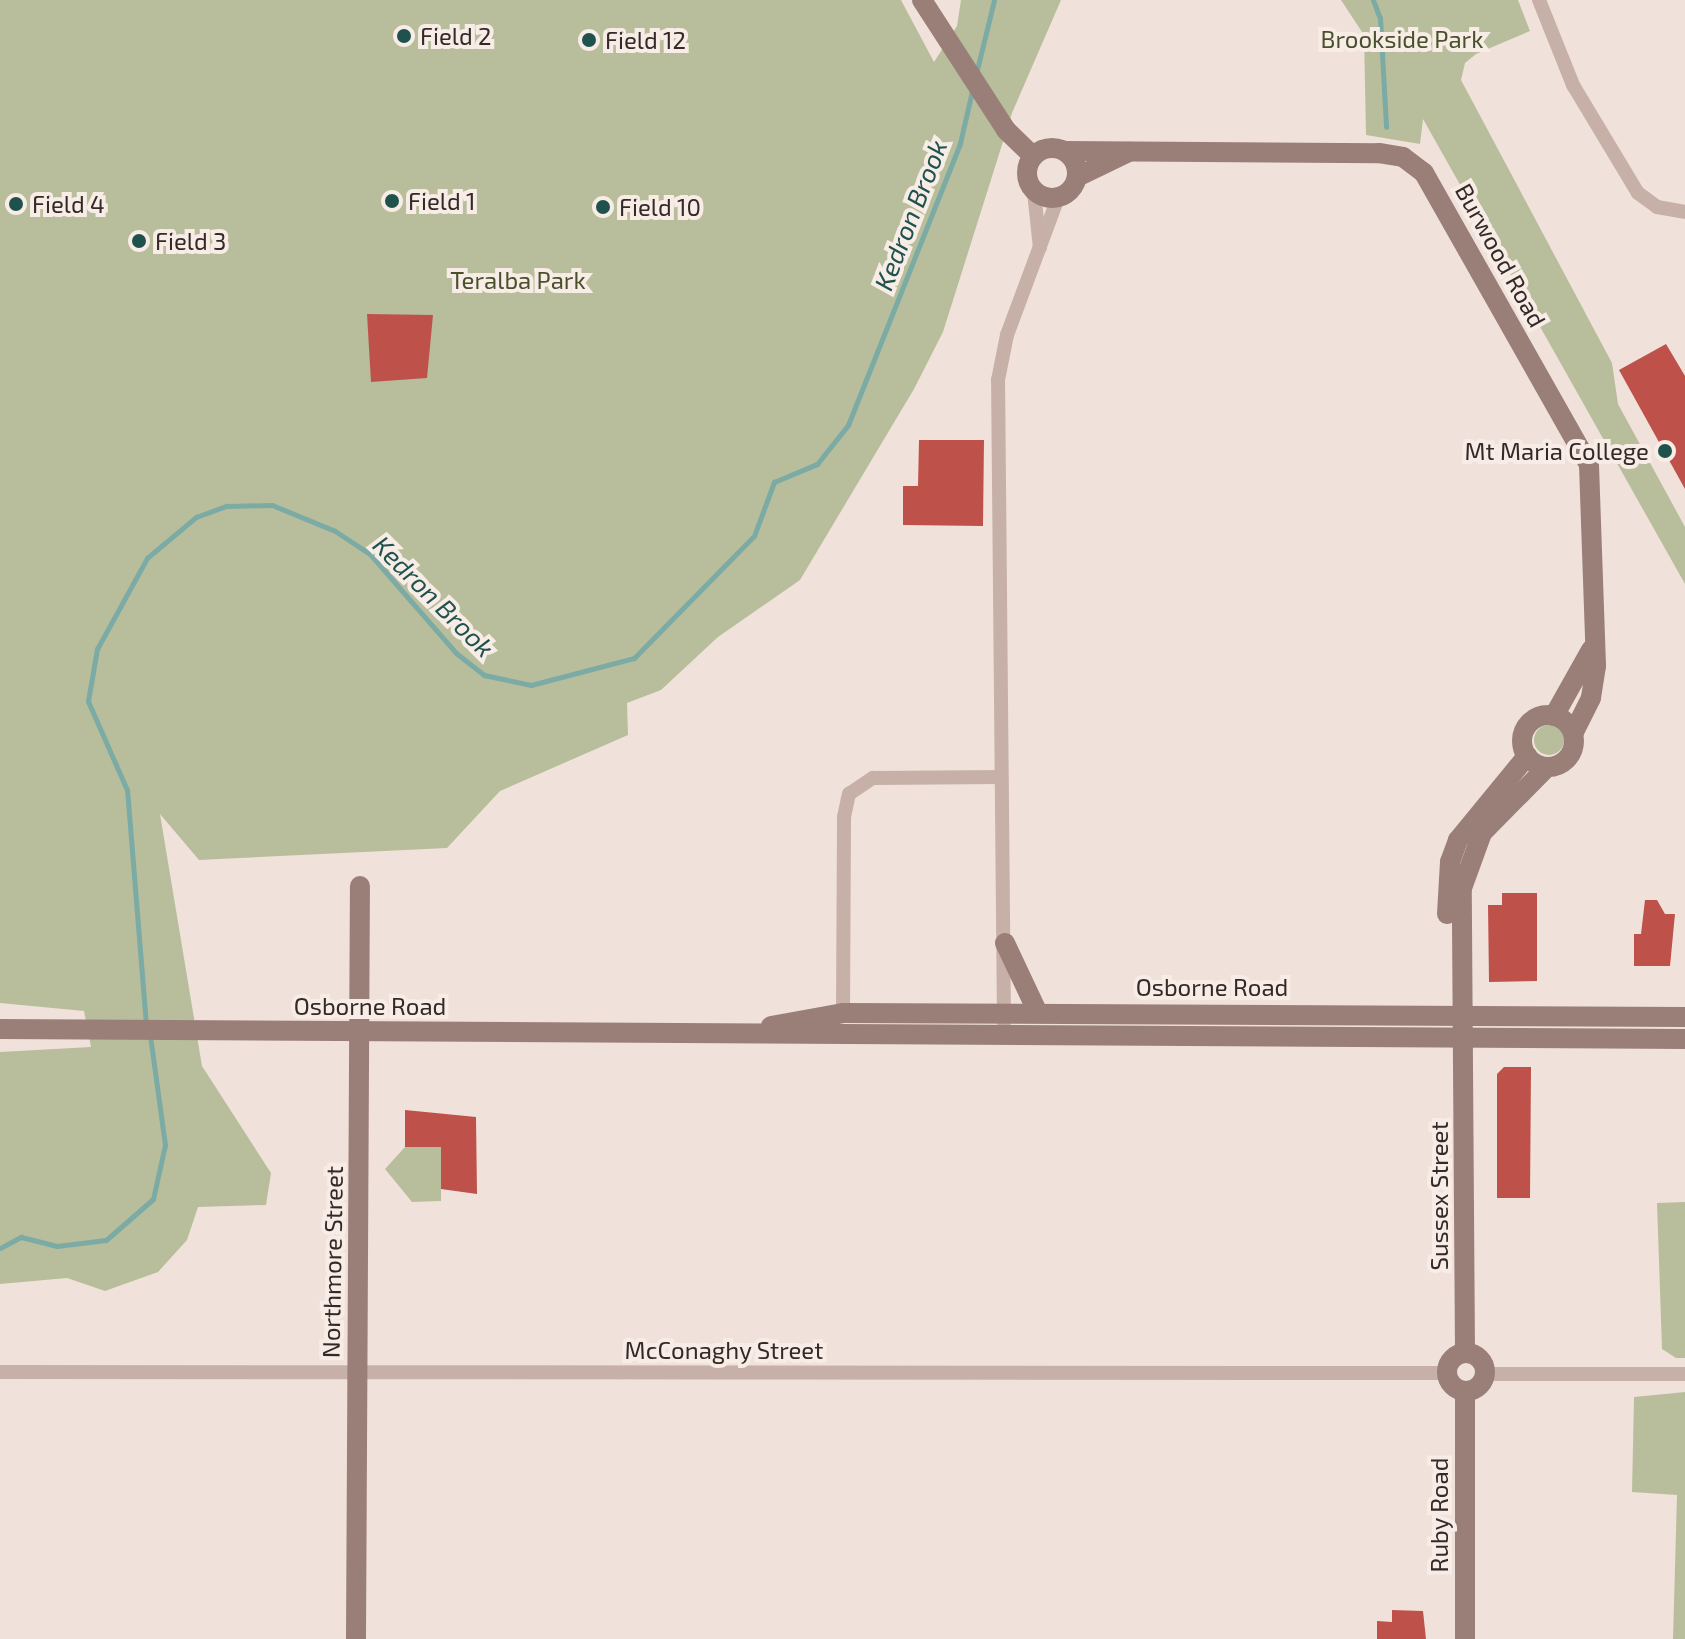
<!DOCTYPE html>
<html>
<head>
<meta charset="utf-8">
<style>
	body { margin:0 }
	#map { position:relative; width:1685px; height:1639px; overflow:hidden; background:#f0e2da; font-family:"Exo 2",sans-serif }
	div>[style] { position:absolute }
	.green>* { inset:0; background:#b8be9b }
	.round { border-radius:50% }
	.stream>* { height:5px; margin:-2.5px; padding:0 2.5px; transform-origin:2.5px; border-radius:2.5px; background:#7baba4 }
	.building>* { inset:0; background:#be514a }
	.street>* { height:14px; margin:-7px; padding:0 7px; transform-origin:7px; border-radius:7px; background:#c7b0a7 }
	.secondary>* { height:20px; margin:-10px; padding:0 10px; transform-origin:10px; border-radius:10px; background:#9a7f78 }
	.secondary>.ring { margin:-10px; padding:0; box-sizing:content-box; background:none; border:20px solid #9a7f78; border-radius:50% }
	.dots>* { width:22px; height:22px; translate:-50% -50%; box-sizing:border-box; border:4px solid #f8ece6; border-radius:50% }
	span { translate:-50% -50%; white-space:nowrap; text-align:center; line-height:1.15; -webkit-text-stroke:8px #f8ece6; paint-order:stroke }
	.poi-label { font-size:24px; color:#342927 }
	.left { translate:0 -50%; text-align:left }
	.right { translate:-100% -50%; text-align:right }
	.park-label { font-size:24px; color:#49502c }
	.street-label { font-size:24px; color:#342927 }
	.water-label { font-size:26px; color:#1f524d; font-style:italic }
</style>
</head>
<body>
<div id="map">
	<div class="green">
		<i style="clip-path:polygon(0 0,901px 0,934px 62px,957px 26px,961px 0,1061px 0,1012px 113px,943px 332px,914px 389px,800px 580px,718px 637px,661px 690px,627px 703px,628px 735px,500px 791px,447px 848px,199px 860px,160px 814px,202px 1066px,271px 1173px,266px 1205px,198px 1207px,187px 1240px,158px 1272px,105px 1291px,67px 1278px,0 1284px,0 1052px,91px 1047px,84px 1011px,0 1003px)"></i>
		<i style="clip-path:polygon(1341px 0,1518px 0,1530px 31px,1476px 54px,1465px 63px,1461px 80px,1612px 363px,1618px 404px,1685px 527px,1685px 584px,1423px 119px,1420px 144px,1366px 135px,1364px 35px)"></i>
		<i class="round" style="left:1534px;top:725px;width:30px;height:30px"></i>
		<i style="clip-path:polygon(405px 1147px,441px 1147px,441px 1201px,412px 1202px,385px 1169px)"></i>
		<i style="clip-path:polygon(1685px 1202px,1685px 1358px,1676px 1358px,1662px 1349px,1657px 1203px)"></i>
		<i style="clip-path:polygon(1685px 1392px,1685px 1639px,1673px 1639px,1677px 1495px,1632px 1492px,1634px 1397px)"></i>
	</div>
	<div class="stream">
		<i style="left:1373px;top:0;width:19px;rotate:69deg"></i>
		<i style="left:1380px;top:18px;width:109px;rotate:86.8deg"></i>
		<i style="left:976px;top:74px;width:76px;rotate:-76.3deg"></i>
		<i style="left:146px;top:1025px;width:236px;rotate:-94.6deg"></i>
		<i style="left:127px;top:790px;width:97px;rotate:-113.7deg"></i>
		<i style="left:88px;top:701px;width:53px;rotate:-80.2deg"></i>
		<i style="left:97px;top:649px;width:104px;rotate:-61.2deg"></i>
		<i style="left:147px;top:558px;width:64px;rotate:-39.9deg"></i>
		<i style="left:196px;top:517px;width:33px;rotate:-20deg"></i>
		<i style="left:227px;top:506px;width:45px;rotate:-1.3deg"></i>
		<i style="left:272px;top:505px;width:68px;rotate:22.4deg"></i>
		<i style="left:335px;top:531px;width:42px;rotate:33.3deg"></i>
		<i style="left:370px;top:554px;width:131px;rotate:49deg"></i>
		<i style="left:456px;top:653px;width:36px;rotate:38deg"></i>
		<i style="left:484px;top:675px;width:48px;rotate:12deg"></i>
		<i style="left:531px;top:685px;width:106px;rotate:-14.7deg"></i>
		<i style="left:634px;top:658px;width:171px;rotate:-45.5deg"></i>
		<i style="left:754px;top:536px;width:58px;rotate:-69.7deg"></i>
		<i style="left:774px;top:482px;width:47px;rotate:-22.7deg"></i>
		<i style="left:817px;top:464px;width:50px;rotate:-51.5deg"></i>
		<i style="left:848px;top:425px;width:303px;rotate:-68.3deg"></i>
		<i style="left:960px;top:143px;width:53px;rotate:-77deg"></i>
		<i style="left:0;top:1248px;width:24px;rotate:-28deg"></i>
		<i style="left:21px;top:1237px;width:37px;rotate:14deg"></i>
		<i style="left:57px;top:1246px;width:49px;rotate:-7deg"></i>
		<i style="left:106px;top:1240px;width:62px;rotate:-41.1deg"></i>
		<i style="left:153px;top:1199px;width:55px;rotate:-77.5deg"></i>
		<i style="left:165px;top:1145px;width:111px;rotate:-97.8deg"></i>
	</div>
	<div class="building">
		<i style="clip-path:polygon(367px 314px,433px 315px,427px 378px,371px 382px)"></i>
		<i style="clip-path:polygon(1666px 344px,1685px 376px,1685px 489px,1619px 370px)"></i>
		<i style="clip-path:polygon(919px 440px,984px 440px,983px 526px,903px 525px,903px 486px,918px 486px)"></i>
		<i style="clip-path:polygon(1502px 893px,1537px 893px,1537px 981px,1489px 982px,1488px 905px,1502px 905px)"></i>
		<i style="clip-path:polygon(1645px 900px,1657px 900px,1665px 914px,1675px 914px,1670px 966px,1634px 966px,1634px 934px,1641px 934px)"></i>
		<i style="clip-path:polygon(1504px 1067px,1531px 1067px,1530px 1198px,1497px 1198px,1497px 1074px)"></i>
		<i style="clip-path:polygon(405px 1110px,476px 1117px,477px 1194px,441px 1189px,441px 1147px,405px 1147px)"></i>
		<i style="clip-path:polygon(1392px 1610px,1423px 1611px,1426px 1639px,1377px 1639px,1377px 1621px,1392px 1622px)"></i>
	</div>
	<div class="street">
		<i style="left:1539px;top:0;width:92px;rotate:68.2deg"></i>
		<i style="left:1573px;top:85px;width:126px;rotate:59deg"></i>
		<i style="left:1638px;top:193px;width:24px;rotate:36deg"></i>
		<i style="left:1657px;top:207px;width:28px;rotate:10deg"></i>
		<i style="left:1034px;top:192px;width:56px;rotate:83.9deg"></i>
		<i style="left:843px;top:1013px;width:196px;rotate:-89.7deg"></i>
		<i style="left:844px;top:817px;width:24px;rotate:-78deg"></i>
		<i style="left:849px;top:794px;width:29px;rotate:-34deg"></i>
		<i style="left:873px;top:778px;width:128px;rotate:-0.4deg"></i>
		<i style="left:1004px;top:1023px;width:643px;rotate:-90.53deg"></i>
		<i style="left:998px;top:380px;width:46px;rotate:-78.7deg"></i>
		<i style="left:1007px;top:335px;width:146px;rotate:-69.6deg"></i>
		<i style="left:0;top:1372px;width:1448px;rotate:0.04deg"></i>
		<i style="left:1485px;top:1374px;width:200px"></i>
	</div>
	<div class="secondary">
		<i style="left:922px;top:0;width:155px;rotate:57.1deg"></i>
		<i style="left:1006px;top:130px;width:37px;rotate:44deg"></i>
		<i class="ring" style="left:1027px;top:148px;width:30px;height:30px"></i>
		<i style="left:1064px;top:151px;width:315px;rotate:0.4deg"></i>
		<i style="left:1379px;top:153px;width:24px;rotate:9deg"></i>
		<i style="left:1403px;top:157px;width:26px;rotate:37deg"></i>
		<i style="left:1424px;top:173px;width:335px;rotate:60.5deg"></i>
		<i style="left:1589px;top:465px;width:201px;rotate:88deg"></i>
		<i style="left:1596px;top:666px;width:32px;rotate:99deg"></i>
		<i style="left:1591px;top:698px;width:40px;rotate:116.6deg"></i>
		<i style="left:1077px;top:177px;width:58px;rotate:-25.7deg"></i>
		<i class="ring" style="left:1522px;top:715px;width:32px;height:32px"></i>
		<i style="left:1554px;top:716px;width:76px;rotate:-60.7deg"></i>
		<i style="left:1447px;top:914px;width:52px;rotate:-86.7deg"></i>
		<i style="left:1450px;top:862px;width:23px;rotate:-70deg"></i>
		<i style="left:1458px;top:840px;width:109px;rotate:-50.6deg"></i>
		<i style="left:1005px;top:943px;width:77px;rotate:64.8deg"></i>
		<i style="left:771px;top:1026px;width:73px;rotate:-10.2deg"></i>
		<i style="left:843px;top:1013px;width:842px;rotate:0.27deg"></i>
		<i style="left:0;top:1029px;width:1685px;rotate:0.34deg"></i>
		<i style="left:1465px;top:1353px;width:465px;rotate:-90.4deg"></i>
		<i style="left:1462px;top:888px;width:59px;rotate:-70deg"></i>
		<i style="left:1482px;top:833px;width:91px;rotate:-45.4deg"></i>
		<i class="ring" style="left:1447px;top:1353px;width:18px;height:18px"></i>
		<i style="left:356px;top:1639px;width:753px;rotate:-89.7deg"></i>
		<i style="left:1465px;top:1639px;width:248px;rotate:-90deg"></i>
	</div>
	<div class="dots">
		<i style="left:404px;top:36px;background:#1f524d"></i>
		<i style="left:589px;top:40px;background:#1f524d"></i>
		<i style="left:392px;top:201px;background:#1f524d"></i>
		<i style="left:16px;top:204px;background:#1f524d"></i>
		<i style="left:603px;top:207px;background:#1f524d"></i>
		<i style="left:139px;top:241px;background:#1f524d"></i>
		<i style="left:1665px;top:451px;background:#1f524d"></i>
	</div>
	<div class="poi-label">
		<span class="left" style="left:420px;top:36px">Field 2</span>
		<span class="left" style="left:605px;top:40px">Field 12</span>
		<span class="left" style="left:408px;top:201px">Field 1</span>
		<span class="left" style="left:32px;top:204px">Field 4</span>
		<span class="left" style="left:619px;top:207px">Field 10</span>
		<span class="left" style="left:155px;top:241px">Field 3</span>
		<span class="right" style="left:1649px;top:451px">Mt Maria College</span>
	</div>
	<div class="park-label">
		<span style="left:1402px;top:39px">Brookside Park</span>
		<span style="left:518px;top:280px">Teralba Park</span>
	</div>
	<div class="street-label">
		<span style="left:1501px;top:255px;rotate:61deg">Burwood Road</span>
		<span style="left:1212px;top:987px">Osborne Road</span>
		<span style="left:370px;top:1006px">Osborne Road</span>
		<span style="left:1439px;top:1196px;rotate:-90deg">Sussex Street</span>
		<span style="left:332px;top:1262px;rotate:-89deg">Northmore Street</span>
		<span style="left:724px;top:1350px">McConaghy Street</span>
		<span style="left:1439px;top:1515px;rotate:-90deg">Ruby Road</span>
	</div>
	<div class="water-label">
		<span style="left:910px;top:215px;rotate:-69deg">Kedron Brook</span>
		<span style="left:434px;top:596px;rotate:45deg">Kedron Brook</span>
	</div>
</div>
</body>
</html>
